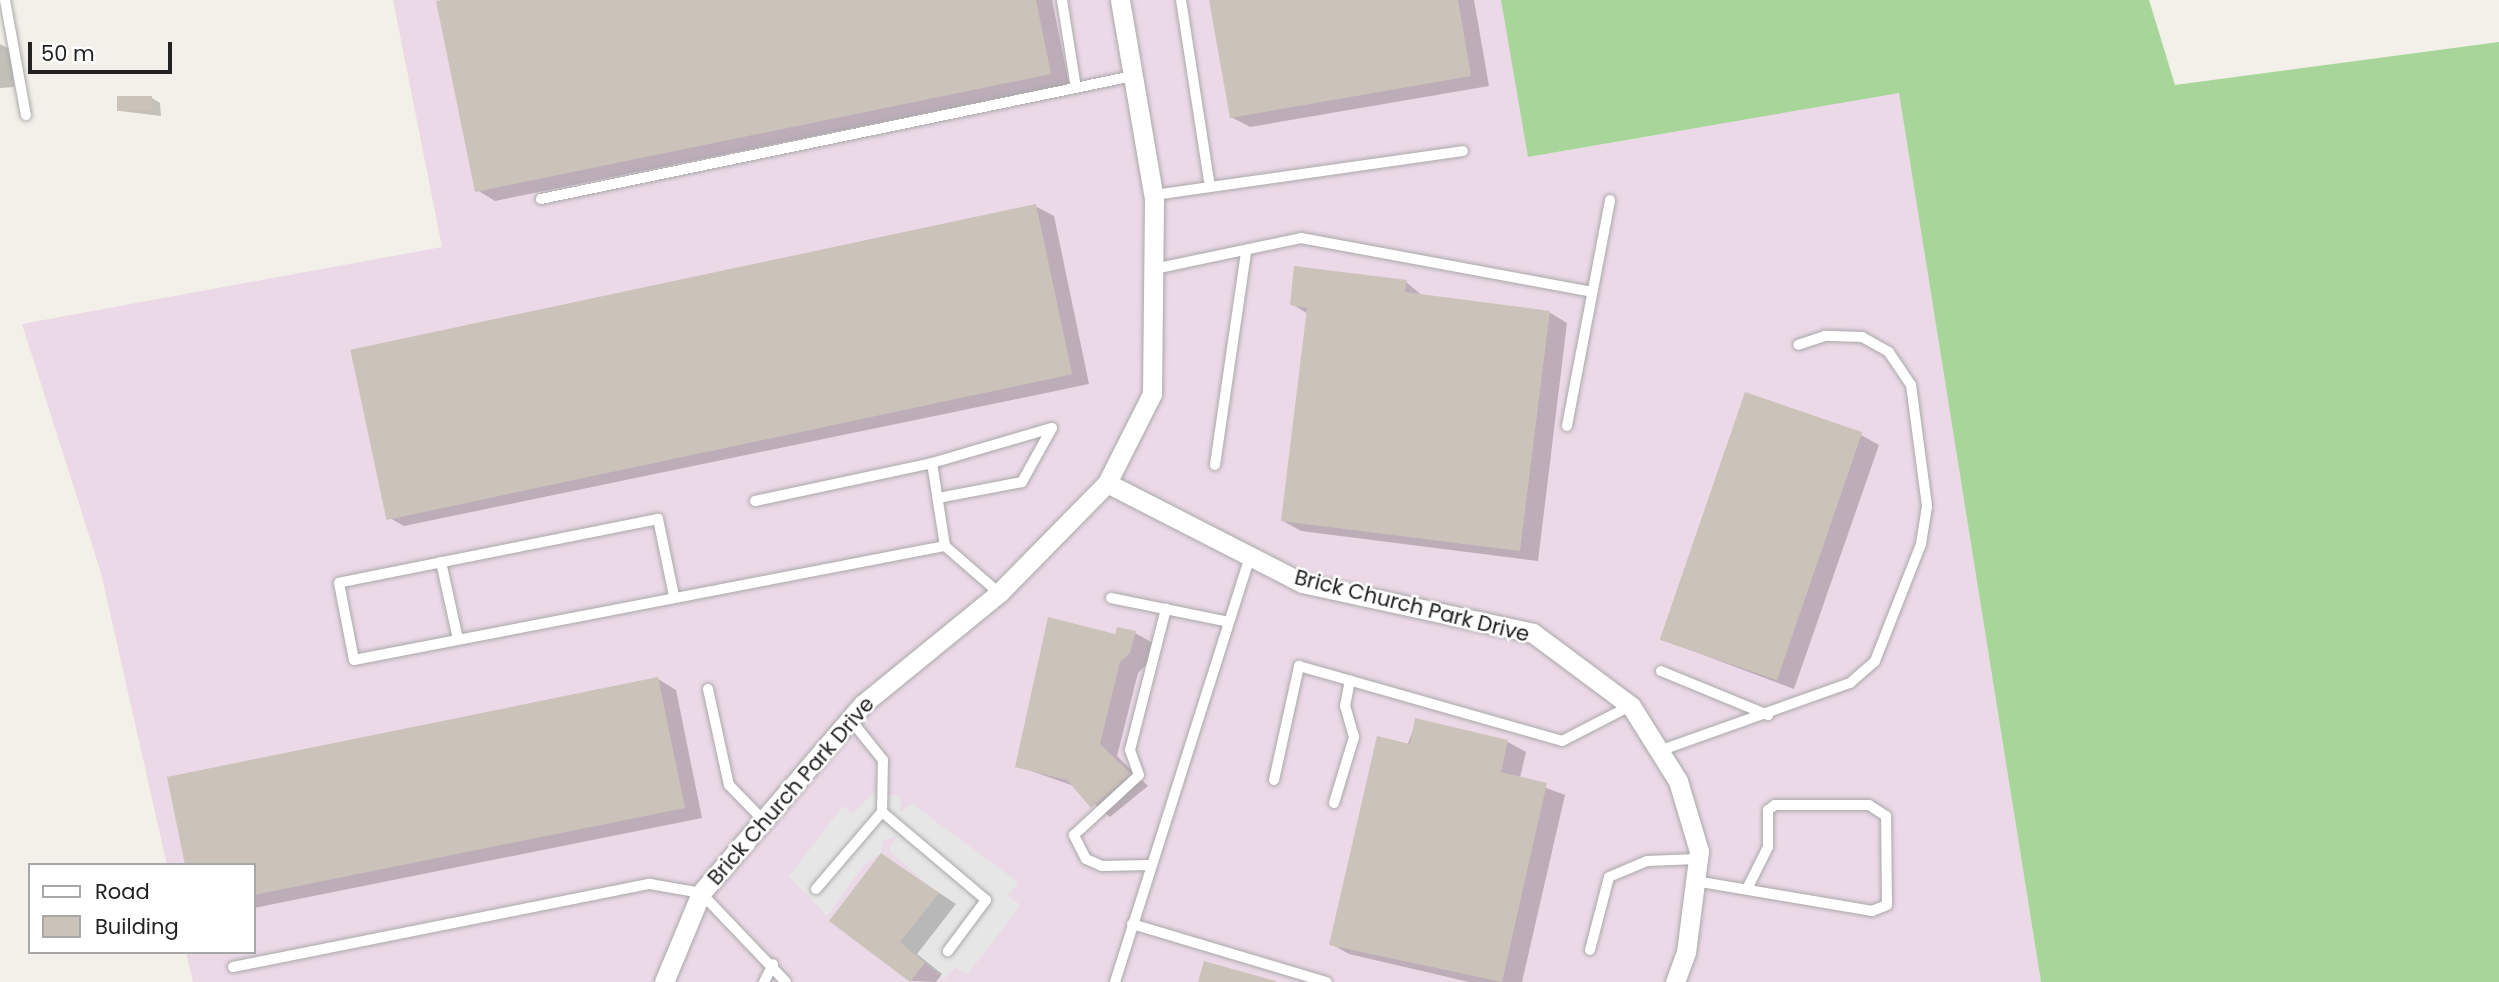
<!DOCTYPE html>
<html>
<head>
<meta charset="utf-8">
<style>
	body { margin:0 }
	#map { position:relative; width:2499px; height:982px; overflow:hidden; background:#f2f0e8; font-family:Poppins,sans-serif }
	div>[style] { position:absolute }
	.industrial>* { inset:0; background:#ecd9e7 }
	.forest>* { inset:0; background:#a7d59a }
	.parking>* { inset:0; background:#e6e6e6 }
	.shadow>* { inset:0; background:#0003 }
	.building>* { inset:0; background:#cbc3ba; transform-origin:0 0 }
	.roads { filter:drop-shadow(0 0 2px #a9a9a9) drop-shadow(0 0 2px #a9a9a9) }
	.lane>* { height:10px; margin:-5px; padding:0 5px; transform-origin:5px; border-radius:5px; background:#fff }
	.street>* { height:19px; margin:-9.5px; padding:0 9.5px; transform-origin:9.5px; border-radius:9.5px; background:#fff }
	span { translate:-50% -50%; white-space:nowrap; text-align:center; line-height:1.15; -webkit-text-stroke:5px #fff; paint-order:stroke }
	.street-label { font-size:21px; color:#222 }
	.legend { position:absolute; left:28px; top:863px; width:228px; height:91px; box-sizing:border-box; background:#fff; border:2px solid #a7a7a7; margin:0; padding:9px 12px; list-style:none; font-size:21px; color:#222 }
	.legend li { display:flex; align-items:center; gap:14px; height:35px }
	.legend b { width:35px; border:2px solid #a7a7a7 }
	.scale { position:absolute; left:28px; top:42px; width:144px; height:32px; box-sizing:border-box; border:4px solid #222; border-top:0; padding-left:9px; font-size:21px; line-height:24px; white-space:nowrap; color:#222; -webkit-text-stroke:5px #fff; paint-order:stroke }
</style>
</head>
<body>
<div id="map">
	<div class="industrial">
		<i style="clip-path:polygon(393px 0,1501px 0,1529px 157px,1899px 92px,2041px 982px,193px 982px,186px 952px,254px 952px,254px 865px,167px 865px,101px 573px,22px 324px,442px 247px)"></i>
	</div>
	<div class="forest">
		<i style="clip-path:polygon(1501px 0,2149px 0,2175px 85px,2499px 42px,2499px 982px,2041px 982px,1899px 93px,1528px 157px)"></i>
	</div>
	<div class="parking">
		<i style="clip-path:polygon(872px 793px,901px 796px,900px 812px,912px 804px,1018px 882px,1008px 896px,1021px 905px,967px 975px,955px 967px,944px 979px,900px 942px,938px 893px,889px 851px,895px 837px,883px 840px,881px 853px,864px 865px,827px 916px,789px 876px,843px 806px,853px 814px)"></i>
	</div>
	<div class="shadow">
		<i style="clip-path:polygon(451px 0,1052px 0,1069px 84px,495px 201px,477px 190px)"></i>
		<i style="clip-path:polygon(1211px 0,1474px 0,1489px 86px,1250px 127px,1231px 117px)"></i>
		<i style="clip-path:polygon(0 44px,11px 50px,14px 87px,0 88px)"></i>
		<i style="clip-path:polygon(152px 98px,160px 103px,161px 116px,120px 111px)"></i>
		<i style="clip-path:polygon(1035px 206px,1054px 216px,1089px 384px,404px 526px,386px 516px)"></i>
		<i style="clip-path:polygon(1406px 282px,1424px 297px,1549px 312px,1567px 323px,1538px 561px,1301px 531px,1283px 521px,1308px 314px,1292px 304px)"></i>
		<i style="clip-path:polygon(1861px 435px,1879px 445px,1794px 689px,1661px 639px)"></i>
		<i style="clip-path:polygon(1135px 633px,1153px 643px,1148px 663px,1138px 673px,1117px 756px,1148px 786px,1110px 817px,1074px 786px,1017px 766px,1116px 636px)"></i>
		<i style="clip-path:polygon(658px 679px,676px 690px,702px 818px,254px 908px,254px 865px)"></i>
		<i style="clip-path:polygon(1417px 720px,1508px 742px,1526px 752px,1520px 778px,1565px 795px,1522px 982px,1469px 982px,1349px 954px,1331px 944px)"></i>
		<i style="clip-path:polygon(882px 855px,956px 904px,917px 954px,942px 974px,936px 982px,911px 981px,831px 920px)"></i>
	</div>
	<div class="building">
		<i style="clip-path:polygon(442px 0,1036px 0,1051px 74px,475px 192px,436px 1px)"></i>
		<i style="clip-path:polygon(1209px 0,1458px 0,1471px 76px,1230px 118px)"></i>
		<i style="left:152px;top:96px;width:15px;height:35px;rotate:90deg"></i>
		<i style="left:1036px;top:204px;width:174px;height:701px;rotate:78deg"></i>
		<i style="clip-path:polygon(1294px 266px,1407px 280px,1405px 292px,1550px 311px,1520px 551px,1281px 521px,1307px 308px,1290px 305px)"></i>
		<i style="left:1745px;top:392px;width:124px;height:262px;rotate:19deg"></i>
		<i style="clip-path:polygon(1048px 617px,1115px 634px,1117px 627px,1136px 631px,1130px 653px,1120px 662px,1100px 744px,1131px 774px,1091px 808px,1067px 780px,1015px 767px)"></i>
		<i style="clip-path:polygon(658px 677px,685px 808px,254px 895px,254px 865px,185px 865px,167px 777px)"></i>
		<i style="clip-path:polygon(1415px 718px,1508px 740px,1501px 772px,1547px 783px,1502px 982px,1329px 945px,1377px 736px,1410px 744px)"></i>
		<i style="clip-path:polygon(881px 853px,939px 893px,900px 942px,925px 963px,910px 982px,829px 921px)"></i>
		<i style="clip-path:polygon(1204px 961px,1276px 981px,1276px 982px,1198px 982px)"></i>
	</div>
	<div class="roads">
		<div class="lane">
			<i style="left:5px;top:0;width:117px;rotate:79.7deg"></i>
			<i style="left:1062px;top:0;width:89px;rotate:81deg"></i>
			<i style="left:1181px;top:0;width:189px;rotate:81.2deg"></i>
			<i style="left:1154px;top:195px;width:312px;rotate:-8.1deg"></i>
			<i style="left:541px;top:199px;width:605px;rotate:-11.74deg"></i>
			<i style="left:1154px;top:269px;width:150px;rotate:-11.9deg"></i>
			<i style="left:1301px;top:238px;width:296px;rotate:10.5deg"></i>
			<i style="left:1567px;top:426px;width:230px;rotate:-79.2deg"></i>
			<i style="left:932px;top:463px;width:125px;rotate:-16.3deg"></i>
			<i style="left:1052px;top:428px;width:62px;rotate:119.1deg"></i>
			<i style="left:1022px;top:482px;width:86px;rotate:169.2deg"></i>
			<i style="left:1215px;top:465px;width:215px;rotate:-81.7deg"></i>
			<i style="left:755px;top:501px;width:181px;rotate:-12.1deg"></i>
			<i style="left:932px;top:463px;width:84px;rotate:81.1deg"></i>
			<i style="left:441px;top:562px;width:79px;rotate:77.6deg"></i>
			<i style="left:674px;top:596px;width:79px;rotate:-101.7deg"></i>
			<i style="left:658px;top:519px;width:325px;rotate:168.7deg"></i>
			<i style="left:339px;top:583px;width:78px;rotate:79deg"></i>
			<i style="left:354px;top:660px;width:602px;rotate:-10.92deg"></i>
			<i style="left:945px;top:546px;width:72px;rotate:41deg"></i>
			<i style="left:1111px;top:598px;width:120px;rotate:11.5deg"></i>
			<i style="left:1661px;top:671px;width:116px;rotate:22.4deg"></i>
			<i style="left:708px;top:689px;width:98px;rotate:77.7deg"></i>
			<i style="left:729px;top:785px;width:49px;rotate:45.8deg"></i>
			<i style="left:850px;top:719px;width:53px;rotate:51.2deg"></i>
			<i style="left:883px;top:760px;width:52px;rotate:91.1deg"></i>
			<i style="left:1659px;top:751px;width:203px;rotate:-19.6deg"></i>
			<i style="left:1850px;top:683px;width:33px;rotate:-41deg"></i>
			<i style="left:1875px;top:661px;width:126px;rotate:-68.5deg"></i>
			<i style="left:1921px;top:544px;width:38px;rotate:-81deg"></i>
			<i style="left:1927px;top:506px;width:122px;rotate:-97.5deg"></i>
			<i style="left:1911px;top:385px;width:40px;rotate:-124deg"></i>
			<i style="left:1889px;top:352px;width:31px;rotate:-151deg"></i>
			<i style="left:1862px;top:337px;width:37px;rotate:-178deg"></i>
			<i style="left:1825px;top:336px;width:28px;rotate:162deg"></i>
			<i style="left:1274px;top:780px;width:117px;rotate:-77.6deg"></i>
			<i style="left:1299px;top:666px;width:273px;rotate:15.9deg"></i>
			<i style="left:1562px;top:741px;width:76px;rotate:-27.2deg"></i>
			<i style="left:1334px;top:803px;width:69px;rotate:-73.1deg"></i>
			<i style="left:1354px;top:737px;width:32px;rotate:-106deg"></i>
			<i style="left:1345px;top:706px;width:26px;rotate:-79deg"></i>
			<i style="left:1151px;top:865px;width:49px;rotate:178.8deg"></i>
			<i style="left:1102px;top:866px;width:17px;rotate:-156deg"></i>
			<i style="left:1086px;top:859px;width:27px;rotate:-117deg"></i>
			<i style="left:1074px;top:835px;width:88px;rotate:-42.7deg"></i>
			<i style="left:1139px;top:775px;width:27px;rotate:-110deg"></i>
			<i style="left:1130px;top:750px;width:146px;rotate:-75.7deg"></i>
			<i style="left:1695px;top:881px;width:180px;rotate:9.6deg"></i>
			<i style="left:1872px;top:911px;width:16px;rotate:-22deg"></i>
			<i style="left:1887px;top:905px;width:89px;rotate:-90.6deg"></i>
			<i style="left:1886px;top:816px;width:20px;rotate:-147deg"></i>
			<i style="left:1869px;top:805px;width:94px;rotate:180deg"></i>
			<i style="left:1775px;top:805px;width:9px;rotate:144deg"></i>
			<i style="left:1768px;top:810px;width:37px;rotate:90deg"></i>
			<i style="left:1768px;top:847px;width:45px;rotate:116.6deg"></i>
			<i style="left:816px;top:889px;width:101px;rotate:-49.4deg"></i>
			<i style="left:882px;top:812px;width:136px;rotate:40.2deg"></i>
			<i style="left:986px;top:900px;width:64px;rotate:126.7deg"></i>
			<i style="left:1132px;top:924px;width:203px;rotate:16.6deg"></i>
			<i style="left:1590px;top:950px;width:75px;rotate:-75.4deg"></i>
			<i style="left:1609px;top:877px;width:41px;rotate:-22.8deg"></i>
			<i style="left:1647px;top:861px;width:50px;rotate:-2.3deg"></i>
			<i style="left:233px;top:967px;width:425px;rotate:-11.3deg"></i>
			<i style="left:650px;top:884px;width:52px;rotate:10deg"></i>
			<i style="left:701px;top:893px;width:123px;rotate:46.3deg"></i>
			<i style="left:764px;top:982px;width:20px;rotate:-63deg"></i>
			<i style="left:1115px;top:982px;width:447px;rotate:-72.4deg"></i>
		</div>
		<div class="street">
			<i style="left:1107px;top:483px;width:100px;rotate:-63.2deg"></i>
			<i style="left:1152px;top:394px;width:195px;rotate:-89.4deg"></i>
			<i style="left:1154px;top:199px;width:202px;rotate:-99.7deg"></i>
			<i style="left:664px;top:982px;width:96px;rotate:-67.4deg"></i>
			<i style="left:701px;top:893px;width:249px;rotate:-49.4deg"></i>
			<i style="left:863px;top:704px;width:176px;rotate:-39.2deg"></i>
			<i style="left:999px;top:593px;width:154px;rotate:-45.5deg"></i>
			<i style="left:1107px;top:483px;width:219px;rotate:27.1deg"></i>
			<i style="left:1302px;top:583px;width:236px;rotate:12.2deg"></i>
			<i style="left:1533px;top:633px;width:122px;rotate:36.7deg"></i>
			<i style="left:1631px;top:706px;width:89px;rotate:57.9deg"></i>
			<i style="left:1678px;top:781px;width:73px;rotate:73.3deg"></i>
			<i style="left:1699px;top:851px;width:102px;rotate:97.3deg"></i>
			<i style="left:1686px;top:952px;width:32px;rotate:110deg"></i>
		</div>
	</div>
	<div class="street-label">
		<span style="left:1412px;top:606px;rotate:14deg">Brick Church Park Drive</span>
		<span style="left:791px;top:791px;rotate:-49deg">Brick Church Park Drive</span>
	</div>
	<ul class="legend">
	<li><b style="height:9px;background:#fff"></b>Road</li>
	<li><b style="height:19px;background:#cbc3ba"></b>Building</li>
	</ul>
	<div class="scale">50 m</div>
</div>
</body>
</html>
